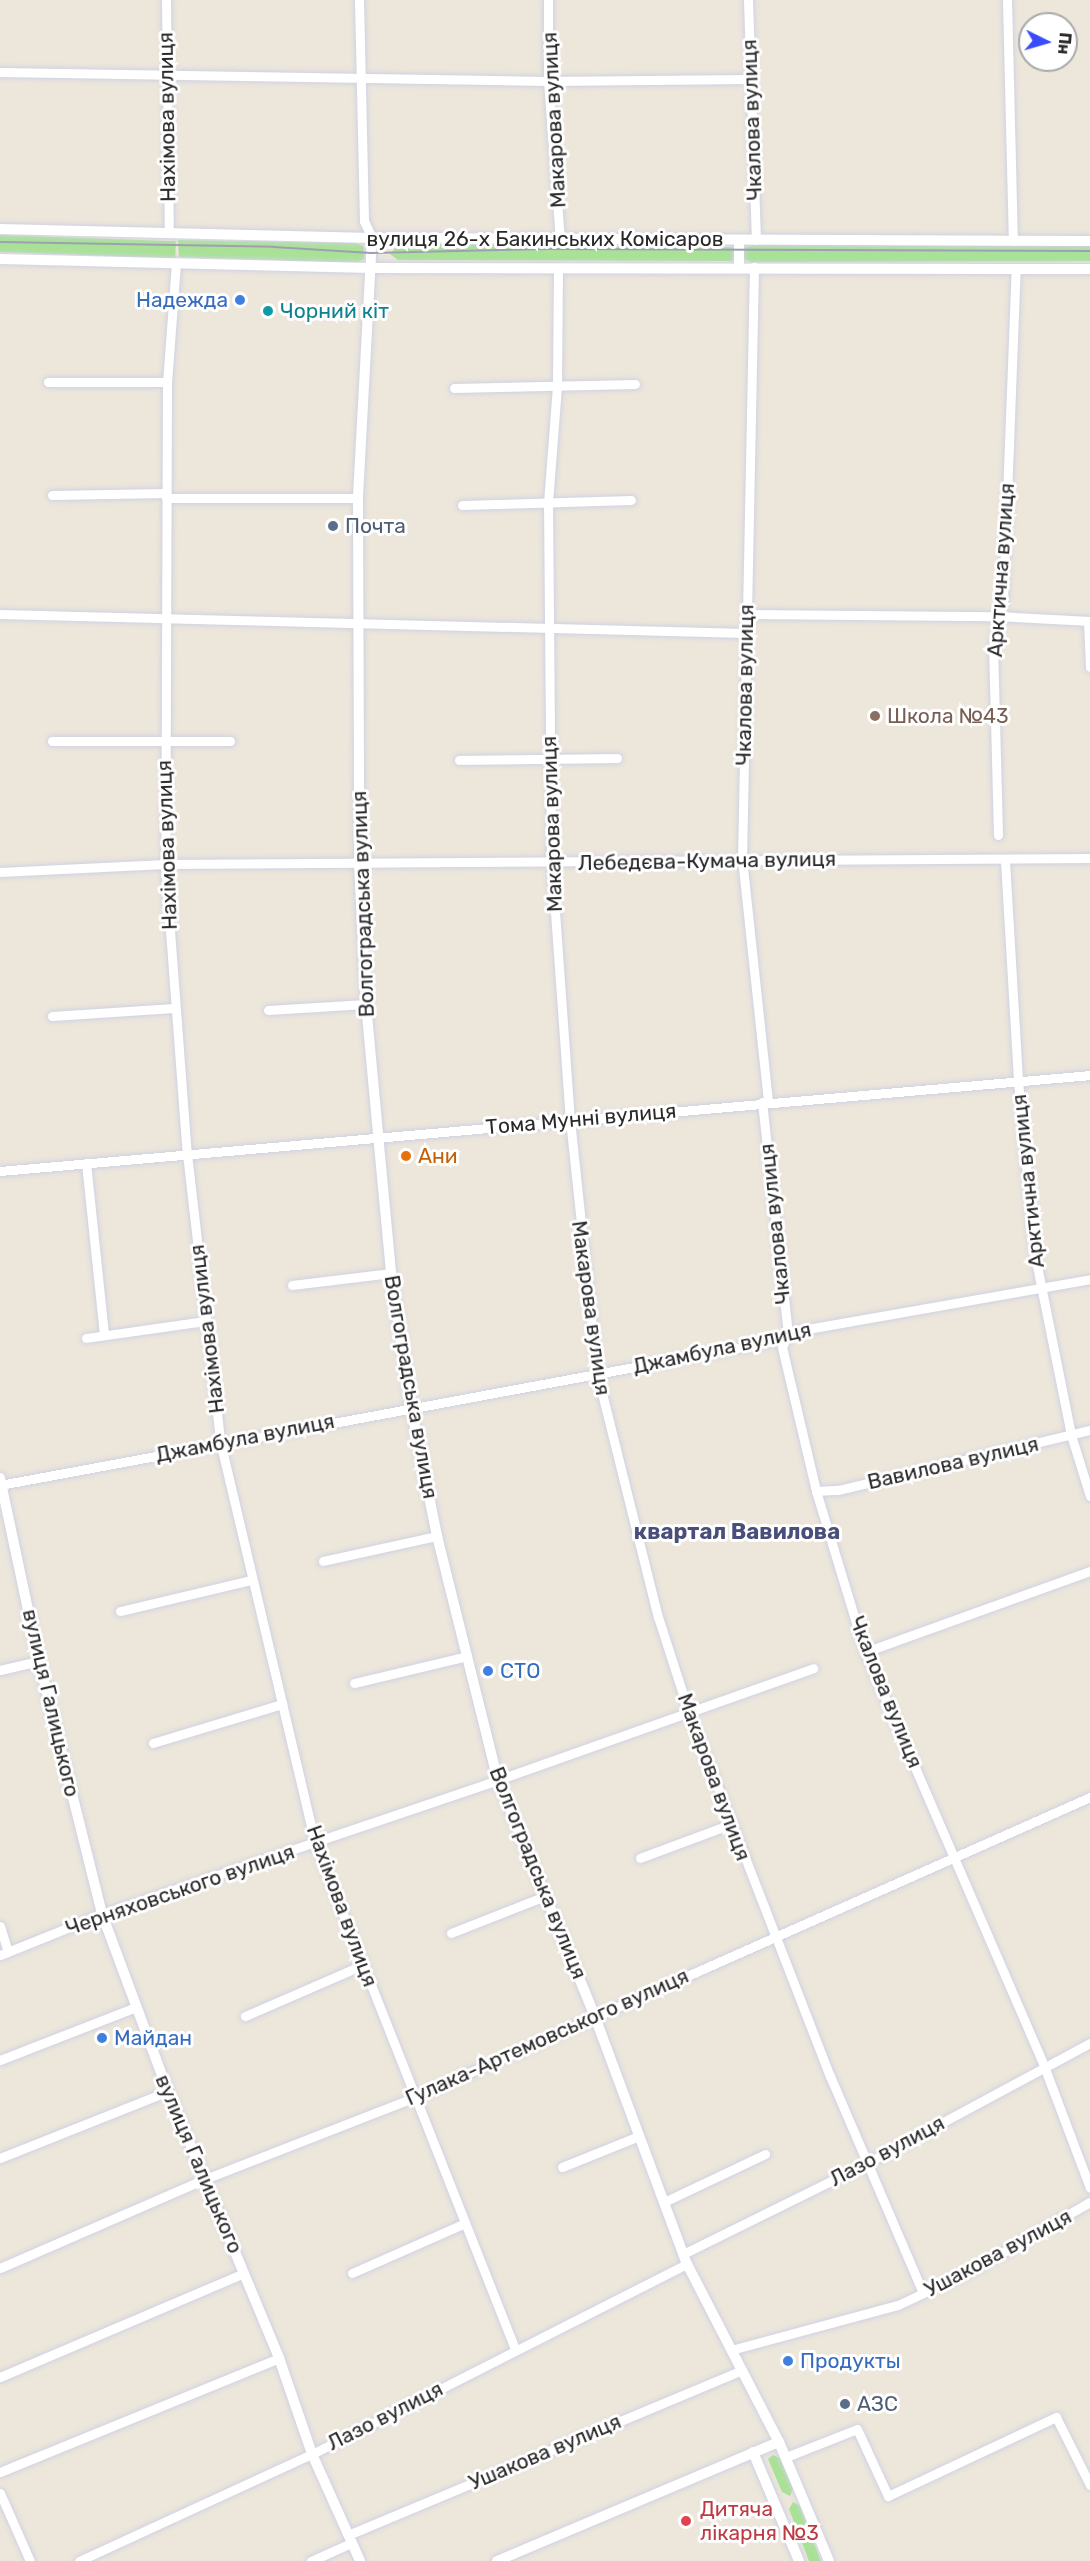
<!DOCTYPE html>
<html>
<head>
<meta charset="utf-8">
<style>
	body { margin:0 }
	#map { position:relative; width:1090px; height:2561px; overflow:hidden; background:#ece6db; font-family:Rubik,sans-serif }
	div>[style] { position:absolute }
	.green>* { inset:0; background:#a9e297; transform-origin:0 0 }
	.roads { filter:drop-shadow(0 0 2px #d0d2e2) drop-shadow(0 0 2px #d0d2e2) }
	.minor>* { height:9px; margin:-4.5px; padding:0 4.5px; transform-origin:4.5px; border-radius:4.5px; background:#fff }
	.tertiary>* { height:10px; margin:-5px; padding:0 5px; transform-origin:5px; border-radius:5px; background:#fff }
	.tram>* { height:1.5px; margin:-0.75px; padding:0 0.75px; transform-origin:0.75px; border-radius:0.75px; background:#9e9fb4 }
	.dots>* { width:16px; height:16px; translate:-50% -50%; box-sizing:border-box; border:3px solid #fff; border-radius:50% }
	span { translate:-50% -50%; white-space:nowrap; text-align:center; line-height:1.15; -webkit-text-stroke:6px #fff; paint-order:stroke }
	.street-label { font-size:21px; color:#292929 }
	.shop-label { font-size:21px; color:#366cbe }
	.right { translate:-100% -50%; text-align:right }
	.left { translate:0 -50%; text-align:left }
	.culture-label { font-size:21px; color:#0d838f }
	.service-label { font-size:21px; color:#4e5e75 }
	.education-label { font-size:21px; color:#785e54 }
	.food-label { font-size:21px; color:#c56008 }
	.health-label { font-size:21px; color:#be3a42 }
	.neighbourhood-label { font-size:22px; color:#4a4e7a; font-weight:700 }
	.north { position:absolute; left:1018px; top:12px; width:60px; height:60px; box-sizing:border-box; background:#fff; border:2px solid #a9a9a9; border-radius:50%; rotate:95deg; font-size:16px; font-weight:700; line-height:24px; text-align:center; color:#292929 }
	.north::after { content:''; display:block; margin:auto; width:21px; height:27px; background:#3a4bf9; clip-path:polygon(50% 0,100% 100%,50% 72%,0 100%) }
</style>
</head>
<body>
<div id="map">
	<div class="green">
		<i style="left:0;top:235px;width:176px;height:17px;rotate:2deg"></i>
		<i style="clip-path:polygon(178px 240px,356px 243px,363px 246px,365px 253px,364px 259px,356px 263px,179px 257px)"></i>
		<i style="clip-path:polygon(399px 244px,733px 247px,736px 255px,732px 261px,398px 260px,390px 254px)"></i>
		<i style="clip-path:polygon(753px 245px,1090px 246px,1090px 261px,751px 262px,744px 259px,744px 248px)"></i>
		<i style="clip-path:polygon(773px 2455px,780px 2458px,793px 2489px,790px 2496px,782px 2492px,768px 2459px)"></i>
		<i style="clip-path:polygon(793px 2502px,800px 2506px,821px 2561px,809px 2561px,789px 2509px)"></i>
	</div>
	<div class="roads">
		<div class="minor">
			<i style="left:166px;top:0;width:233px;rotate:89.3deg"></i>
			<i style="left:359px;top:0;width:221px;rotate:88.7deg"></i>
			<i style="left:364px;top:221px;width:19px;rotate:65deg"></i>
			<i style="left:548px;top:0;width:81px;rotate:90deg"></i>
			<i style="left:548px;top:81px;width:158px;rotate:85.7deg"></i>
			<i style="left:748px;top:0;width:240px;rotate:88.1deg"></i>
			<i style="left:1007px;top:0;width:241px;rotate:88.6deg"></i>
			<i style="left:0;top:72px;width:548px;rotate:0.94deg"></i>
			<i style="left:548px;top:81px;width:201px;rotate:-0.6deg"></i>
			<i style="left:176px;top:263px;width:119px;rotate:94.3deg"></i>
			<i style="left:167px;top:382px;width:482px;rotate:90.2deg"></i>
			<i style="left:165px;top:864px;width:291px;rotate:85.7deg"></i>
			<i style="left:187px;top:1154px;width:289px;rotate:83.4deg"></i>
			<i style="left:220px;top:1441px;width:413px;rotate:76.7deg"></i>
			<i style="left:315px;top:1843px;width:544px;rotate:68.43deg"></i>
			<i style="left:754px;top:267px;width:591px;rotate:91.16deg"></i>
			<i style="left:742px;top:858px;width:244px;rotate:83.9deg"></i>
			<i style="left:558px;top:268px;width:118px;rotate:90.5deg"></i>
			<i style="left:557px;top:386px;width:117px;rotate:94.4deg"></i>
			<i style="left:548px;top:503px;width:353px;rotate:89.5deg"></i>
			<i style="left:551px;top:856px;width:265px;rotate:85.9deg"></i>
			<i style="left:570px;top:1120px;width:254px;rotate:83.9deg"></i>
			<i style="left:597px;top:1373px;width:252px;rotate:76deg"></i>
			<i style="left:658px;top:1617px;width:101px;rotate:72.1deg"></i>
			<i style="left:689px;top:1713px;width:389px;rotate:68.8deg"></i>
			<i style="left:830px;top:2076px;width:236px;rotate:66.8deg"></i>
			<i style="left:48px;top:382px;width:119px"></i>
			<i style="left:454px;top:388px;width:181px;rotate:-1.3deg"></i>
			<i style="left:52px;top:495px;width:114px;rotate:-1deg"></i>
			<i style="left:166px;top:498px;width:192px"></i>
			<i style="left:462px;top:505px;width:169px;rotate:-1.7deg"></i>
			<i style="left:0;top:614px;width:746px;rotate:1.46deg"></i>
			<i style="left:747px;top:614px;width:249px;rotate:0.5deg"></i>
			<i style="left:996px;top:616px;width:94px;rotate:3deg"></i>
			<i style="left:1088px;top:621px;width:46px;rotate:87.5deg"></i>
			<i style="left:52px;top:741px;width:178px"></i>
			<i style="left:459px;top:760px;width:158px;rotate:-0.7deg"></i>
			<i style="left:998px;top:835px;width:187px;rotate:-91.5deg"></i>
			<i style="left:993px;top:648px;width:49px;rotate:-78.2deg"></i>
			<i style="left:1003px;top:600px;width:331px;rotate:-87.8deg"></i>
			<i style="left:1005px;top:861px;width:220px;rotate:86.6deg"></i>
			<i style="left:1018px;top:1081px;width:171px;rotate:84.6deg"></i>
			<i style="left:1034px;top:1251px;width:188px;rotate:78.6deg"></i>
			<i style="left:1071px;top:1435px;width:64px;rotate:72.7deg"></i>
			<i style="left:0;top:872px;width:165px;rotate:-2.8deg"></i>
			<i style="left:165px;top:864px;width:925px;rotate:-0.37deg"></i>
			<i style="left:268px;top:1010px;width:98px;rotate:-3.5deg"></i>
			<i style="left:52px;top:1016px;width:122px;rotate:-3.8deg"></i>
			<i style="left:762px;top:1102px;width:233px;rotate:83.6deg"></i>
			<i style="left:788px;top:1334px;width:14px;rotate:115deg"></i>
			<i style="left:782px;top:1347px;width:148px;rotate:76.7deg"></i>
			<i style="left:816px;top:1491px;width:168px;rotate:73.1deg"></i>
			<i style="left:865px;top:1652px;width:451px;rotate:66.6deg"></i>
			<i style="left:1044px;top:2066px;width:130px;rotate:69.3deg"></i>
			<i style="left:86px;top:1163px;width:173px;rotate:84deg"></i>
			<i style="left:0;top:1171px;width:1094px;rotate:-5.03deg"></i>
			<i style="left:292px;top:1285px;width:100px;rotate:-6.9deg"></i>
			<i style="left:86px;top:1338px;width:121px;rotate:-8.1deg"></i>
			<i style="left:0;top:1485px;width:787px;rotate:-10.54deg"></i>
			<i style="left:774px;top:1341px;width:24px;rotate:-24deg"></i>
			<i style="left:796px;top:1331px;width:299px;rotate:-10deg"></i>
			<i style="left:816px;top:1491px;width:22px;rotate:-3deg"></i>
			<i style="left:838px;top:1490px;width:259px;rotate:-13.4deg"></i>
			<i style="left:323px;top:1561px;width:117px;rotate:-12.4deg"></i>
			<i style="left:120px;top:1611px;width:135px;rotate:-13.3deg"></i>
			<i style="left:865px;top:1652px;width:239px;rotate:-19.8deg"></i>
			<i style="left:0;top:1670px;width:40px;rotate:-13deg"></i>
			<i style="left:354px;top:1683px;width:116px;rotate:-13.4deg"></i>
			<i style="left:153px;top:1743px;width:135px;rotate:-16.8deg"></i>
			<i style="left:640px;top:1858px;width:97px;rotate:-20.5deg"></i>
			<i style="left:0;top:1926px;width:27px;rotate:73deg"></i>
			<i style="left:451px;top:1933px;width:101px;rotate:-21.5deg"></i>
			<i style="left:0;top:1955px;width:110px;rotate:-21.9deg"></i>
			<i style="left:102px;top:1914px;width:409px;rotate:-18.7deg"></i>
			<i style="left:489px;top:1783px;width:344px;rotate:-19.5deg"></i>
			<i style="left:245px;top:2016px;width:129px;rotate:-23.4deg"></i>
			<i style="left:0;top:2060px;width:146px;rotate:-21.3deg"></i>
			<i style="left:0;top:2158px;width:181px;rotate:-21.7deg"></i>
			<i style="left:562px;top:2167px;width:83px;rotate:-21.9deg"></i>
			<i style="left:664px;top:2202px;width:112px;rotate:-25.4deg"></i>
			<i style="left:683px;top:2254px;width:205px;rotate:-26.3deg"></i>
			<i style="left:867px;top:2163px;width:253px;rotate:-28.3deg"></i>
			<i style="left:0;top:2268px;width:223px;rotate:-23.5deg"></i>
			<i style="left:205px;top:2179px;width:225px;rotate:-21.3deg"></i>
			<i style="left:415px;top:2097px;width:739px;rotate:-23.96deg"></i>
			<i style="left:352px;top:2273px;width:121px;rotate:-23.8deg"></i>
			<i style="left:731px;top:2350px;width:173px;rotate:-15.1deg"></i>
			<i style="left:898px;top:2305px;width:82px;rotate:-25.3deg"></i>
			<i style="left:972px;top:2270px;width:136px;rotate:-30deg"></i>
			<i style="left:0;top:2377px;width:265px;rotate:-23.1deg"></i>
			<i style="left:786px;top:2457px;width:76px;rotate:-21.5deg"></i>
			<i style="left:857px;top:2429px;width:74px;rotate:65.2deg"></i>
			<i style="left:888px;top:2496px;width:186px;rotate:-25.2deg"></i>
			<i style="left:1056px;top:2417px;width:76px;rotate:63.4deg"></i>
			<i style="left:0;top:2472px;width:301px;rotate:-22.2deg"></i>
			<i style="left:0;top:2493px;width:74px;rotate:66.2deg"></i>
			<i style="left:348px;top:2535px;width:427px;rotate:-22.7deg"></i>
			<i style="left:79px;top:2561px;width:256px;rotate:-24.7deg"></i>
			<i style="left:312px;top:2454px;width:420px;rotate:-26.9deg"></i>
			<i style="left:311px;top:2561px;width:44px;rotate:-24.2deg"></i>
		</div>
		<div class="tertiary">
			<i style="left:0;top:229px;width:372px;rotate:1.4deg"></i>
			<i style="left:372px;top:238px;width:718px;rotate:0.24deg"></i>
			<i style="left:372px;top:238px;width:260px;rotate:93.1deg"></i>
			<i style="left:358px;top:498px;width:366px;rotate:89.8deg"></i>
			<i style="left:359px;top:864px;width:140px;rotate:87.1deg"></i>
			<i style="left:366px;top:1004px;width:142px;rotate:84.7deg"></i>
			<i style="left:379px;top:1145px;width:129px;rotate:84.6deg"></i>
			<i style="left:391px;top:1273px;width:141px;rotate:81.4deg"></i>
			<i style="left:412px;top:1412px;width:126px;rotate:78.6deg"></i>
			<i style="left:437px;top:1536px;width:252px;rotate:76deg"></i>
			<i style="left:498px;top:1780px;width:256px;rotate:67.7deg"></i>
			<i style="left:595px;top:2017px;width:264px;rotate:69.6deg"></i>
			<i style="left:687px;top:2264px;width:200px;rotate:62.7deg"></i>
			<i style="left:779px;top:2442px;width:129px;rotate:67.2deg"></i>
			<i style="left:0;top:259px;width:371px;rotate:1.4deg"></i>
			<i style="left:371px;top:268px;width:719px;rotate:0.08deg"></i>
			<i style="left:739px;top:267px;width:27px;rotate:-90deg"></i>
			<i style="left:0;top:1478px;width:187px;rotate:78deg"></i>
			<i style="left:39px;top:1661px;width:261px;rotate:76deg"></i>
			<i style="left:102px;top:1914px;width:189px;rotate:69.6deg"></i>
			<i style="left:168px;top:2091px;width:289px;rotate:67.4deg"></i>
			<i style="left:279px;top:2358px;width:102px;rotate:71deg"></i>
			<i style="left:312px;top:2454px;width:117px;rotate:65.8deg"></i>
			<i style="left:753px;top:2452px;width:118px;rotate:67.1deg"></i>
			<i style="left:497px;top:2561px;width:306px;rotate:-22.9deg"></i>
		</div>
	</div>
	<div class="tram">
		<i style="left:0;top:242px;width:274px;rotate:1deg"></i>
		<i style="left:274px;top:247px;width:97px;rotate:3.5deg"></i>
		<i style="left:371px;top:253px;width:178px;rotate:-1.3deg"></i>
		<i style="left:549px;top:249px;width:541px;rotate:0.21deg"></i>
	</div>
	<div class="dots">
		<i style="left:240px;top:300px;background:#3f7fe0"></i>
		<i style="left:268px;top:311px;background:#0f9aa8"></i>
		<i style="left:333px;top:526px;background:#5c6f8a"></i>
		<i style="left:875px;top:716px;background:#8d6e63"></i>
		<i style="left:406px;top:1156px;background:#e8710a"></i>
		<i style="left:488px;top:1671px;background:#3f7fe0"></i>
		<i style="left:102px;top:2038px;background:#3f7fe0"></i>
		<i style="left:788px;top:2361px;background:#3f7fe0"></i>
		<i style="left:845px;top:2404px;background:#5c6f8a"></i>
		<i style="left:686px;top:2521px;background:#e0444e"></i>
	</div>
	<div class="street-label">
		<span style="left:167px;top:117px;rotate:-91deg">Нахімова вулиця</span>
		<span style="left:554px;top:120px;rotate:-93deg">Макарова вулиця</span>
		<span style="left:752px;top:120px;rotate:-92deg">Чкалова вулиця</span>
		<span style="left:545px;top:239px">вулиця 26-х Бакинських Комісаров</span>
		<span style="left:1001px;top:570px;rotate:-86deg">Арктична вулиця</span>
		<span style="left:745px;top:685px;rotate:-89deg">Чкалова вулиця</span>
		<span style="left:552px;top:824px;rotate:-92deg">Макарова вулиця</span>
		<span style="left:167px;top:845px;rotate:-92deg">Нахімова вулиця</span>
		<span style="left:707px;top:861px;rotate:-1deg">Лебедєва-Кумача вулиця</span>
		<span style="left:363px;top:904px;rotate:-92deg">Волгоградська вулиця</span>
		<span style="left:581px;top:1119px;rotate:-5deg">Тома Мунні вулиця</span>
		<span style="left:1028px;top:1181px;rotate:-96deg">Арктична вулиця</span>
		<span style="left:775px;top:1224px;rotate:-96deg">Чкалова вулиця</span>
		<span style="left:591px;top:1308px;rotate:82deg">Макарова вулиця</span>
		<span style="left:207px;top:1329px;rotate:-97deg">Нахімова вулиця</span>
		<span style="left:722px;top:1348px;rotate:-12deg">Джамбула вулиця</span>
		<span style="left:411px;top:1387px;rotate:80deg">Волгоградська вулиця</span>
		<span style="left:245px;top:1438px;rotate:-11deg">Джамбула вулиця</span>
		<span style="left:953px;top:1463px;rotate:-13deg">Вавилова вулиця</span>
		<span style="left:886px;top:1692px;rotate:68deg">Чкалова вулиця</span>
		<span style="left:51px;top:1703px;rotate:77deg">вулиця Галицького</span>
		<span style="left:714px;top:1777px;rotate:70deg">Макарова вулиця</span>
		<span style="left:538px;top:1873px;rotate:68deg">Волгоградська вулиця</span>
		<span style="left:180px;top:1890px;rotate:-19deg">Черняховського вулиця</span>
		<span style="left:342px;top:1906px;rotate:70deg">Нахімова вулиця</span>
		<span style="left:547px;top:2037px;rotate:-24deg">Гулака-Артемовського вулиця</span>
		<span style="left:887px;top:2151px;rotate:-28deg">Лазо вулиця</span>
		<span style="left:199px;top:2164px;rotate:67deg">вулиця Галицького</span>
		<span style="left:998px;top:2253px;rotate:-28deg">Ушакова вулиця</span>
		<span style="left:385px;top:2416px;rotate:-27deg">Лазо вулиця</span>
		<span style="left:545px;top:2452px;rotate:-23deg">Ушакова вулиця</span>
	</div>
	<div class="shop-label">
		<span class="right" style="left:228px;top:300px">Надежда</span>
		<span class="left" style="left:500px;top:1671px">СТО</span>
		<span class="left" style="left:114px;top:2038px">Майдан</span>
		<span class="left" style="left:800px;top:2361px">Продукты</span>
	</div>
	<div class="culture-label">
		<span class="left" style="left:280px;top:311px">Чорний кіт</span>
	</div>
	<div class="service-label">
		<span class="left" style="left:345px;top:526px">Почта</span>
		<span class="left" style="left:857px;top:2404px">АЗС</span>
	</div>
	<div class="education-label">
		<span class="left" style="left:887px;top:716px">Школа №43</span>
	</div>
	<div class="food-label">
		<span class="left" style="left:418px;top:1156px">Ани</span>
	</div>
	<div class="health-label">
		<span class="left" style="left:700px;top:2521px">Дитяча<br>лікарня №3</span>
	</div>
	<div class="neighbourhood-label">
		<span style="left:737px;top:1532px">квартал Вавилова</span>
	</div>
	<div class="north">Пн</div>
</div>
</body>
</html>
